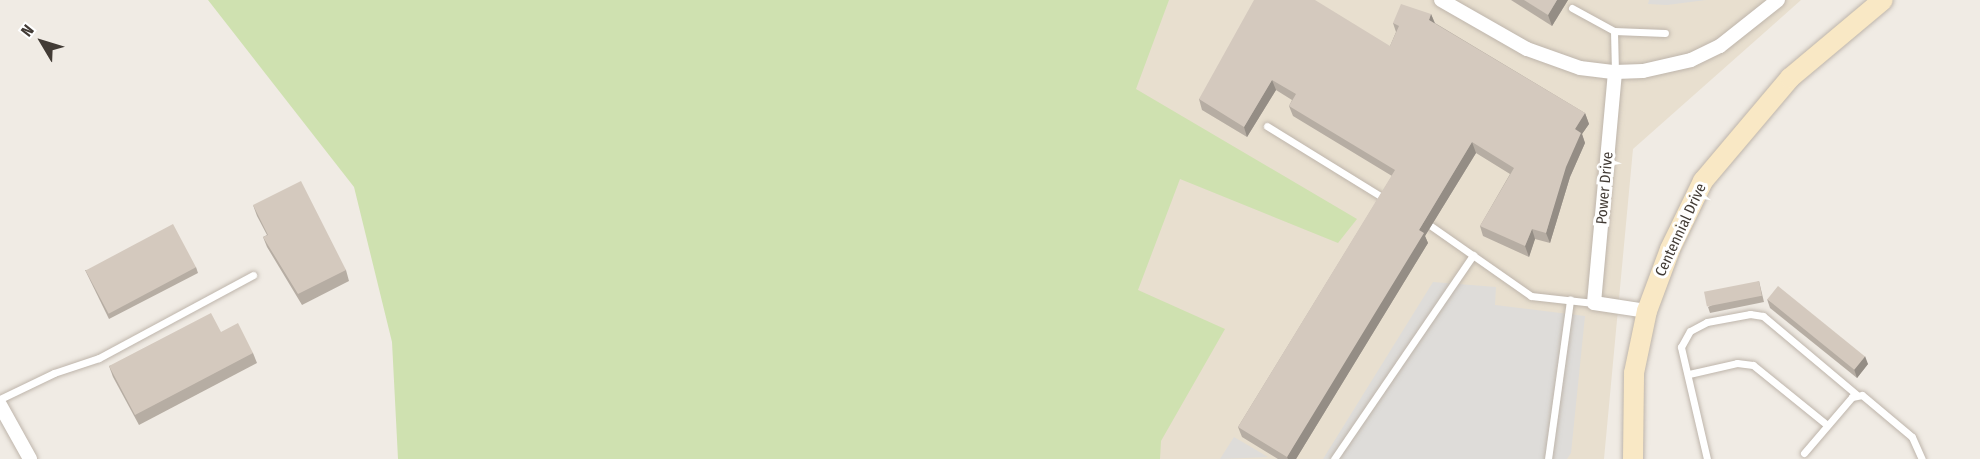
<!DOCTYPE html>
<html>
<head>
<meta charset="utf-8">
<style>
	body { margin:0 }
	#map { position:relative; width:1980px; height:459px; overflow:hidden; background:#f0ebe4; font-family:"Fira Sans Condensed",sans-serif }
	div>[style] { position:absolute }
	.education>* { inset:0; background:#e8dfcf }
	.green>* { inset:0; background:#cfe1b0 }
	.parking>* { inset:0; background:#dedcd9 }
	.roads { filter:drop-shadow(0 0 2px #beb5ab) drop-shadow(0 0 2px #beb5ab) }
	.lane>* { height:7px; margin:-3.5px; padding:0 3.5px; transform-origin:3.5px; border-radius:3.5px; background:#fff }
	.street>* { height:14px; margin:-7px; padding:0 7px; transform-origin:7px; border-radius:7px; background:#fff }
	.secondary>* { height:20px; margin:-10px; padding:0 10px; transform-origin:10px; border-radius:10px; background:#f9e8c5 }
	.wall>* { inset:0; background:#b6ada3 }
	.shaded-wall>* { inset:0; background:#948d85 }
	.building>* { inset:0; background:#d4c9be; transform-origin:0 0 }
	span { translate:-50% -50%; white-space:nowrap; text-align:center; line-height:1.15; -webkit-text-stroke:6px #fff; paint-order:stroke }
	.street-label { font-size:15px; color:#423b35 }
	.north { position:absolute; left:12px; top:12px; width:60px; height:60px; -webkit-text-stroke:4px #fff; paint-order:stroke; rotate:308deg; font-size:16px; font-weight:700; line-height:24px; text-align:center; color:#423b35 }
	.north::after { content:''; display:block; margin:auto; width:21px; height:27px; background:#423b35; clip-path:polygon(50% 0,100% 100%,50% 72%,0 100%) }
</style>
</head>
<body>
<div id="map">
	<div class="education">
		<i style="clip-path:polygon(272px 0,1801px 0,1633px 149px,1604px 459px,531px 459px)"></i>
	</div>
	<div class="green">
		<i style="clip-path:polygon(208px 0,1169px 0,1136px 89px,1357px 219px,1338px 243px,1180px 179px,1138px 290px,1225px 329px,1161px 441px,1160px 459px,398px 459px,392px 342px,354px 187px)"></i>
	</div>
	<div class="parking">
		<i style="clip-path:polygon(1649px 0,1706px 0,1667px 5px,1648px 4px)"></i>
		<i style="clip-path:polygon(1433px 282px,1496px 287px,1495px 305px,1585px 316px,1571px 453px,1567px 459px,1323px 459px)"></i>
		<i style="clip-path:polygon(1234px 437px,1268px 457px,1220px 459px)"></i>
	</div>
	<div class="roads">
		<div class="lane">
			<i style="left:1572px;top:8px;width:48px;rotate:28.7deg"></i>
			<i style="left:1615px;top:72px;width:41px;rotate:-91.4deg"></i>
			<i style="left:1614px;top:31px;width:51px;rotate:2.2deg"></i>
			<i style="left:1267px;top:126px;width:139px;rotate:31.7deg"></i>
			<i style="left:1431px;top:226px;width:122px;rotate:35deg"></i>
			<i style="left:1531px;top:296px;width:63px;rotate:6.3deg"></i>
			<i style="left:1689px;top:374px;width:49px;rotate:-12.9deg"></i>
			<i style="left:1737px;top:363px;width:16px;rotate:7deg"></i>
			<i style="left:1753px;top:365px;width:95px;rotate:39deg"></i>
			<i style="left:0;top:399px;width:60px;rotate:-25.7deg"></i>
			<i style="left:54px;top:373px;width:47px;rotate:-18.4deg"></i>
			<i style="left:99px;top:358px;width:175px;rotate:-28.3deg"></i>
			<i style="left:1804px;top:453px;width:74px;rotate:-49.4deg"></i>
			<i style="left:1852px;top:397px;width:10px;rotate:-11deg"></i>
			<i style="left:1862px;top:395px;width:65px;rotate:40deg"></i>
			<i style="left:1912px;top:437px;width:24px;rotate:66deg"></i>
			<i style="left:1334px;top:459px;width:247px;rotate:-55.7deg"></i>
			<i style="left:1548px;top:459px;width:161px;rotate:-82.1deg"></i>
			<i style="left:1707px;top:459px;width:115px;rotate:-103.1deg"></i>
			<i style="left:1681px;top:347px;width:18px;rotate:-61deg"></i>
			<i style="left:1690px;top:331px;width:19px;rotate:-28deg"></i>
			<i style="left:1707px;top:322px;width:44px;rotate:-10.5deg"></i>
			<i style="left:1750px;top:314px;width:13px;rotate:9deg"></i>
			<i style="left:1763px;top:316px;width:123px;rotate:40deg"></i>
		</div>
		<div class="street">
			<i style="left:1441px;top:0;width:99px;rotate:29.7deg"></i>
			<i style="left:1527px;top:49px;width:56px;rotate:19.7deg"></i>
			<i style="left:1580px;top:68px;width:35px;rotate:7deg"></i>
			<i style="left:1615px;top:72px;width:28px;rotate:-2deg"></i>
			<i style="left:1643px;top:71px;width:49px;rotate:-12.9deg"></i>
			<i style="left:1691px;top:60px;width:32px;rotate:-26deg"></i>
			<i style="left:1720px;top:46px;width:74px;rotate:-38.4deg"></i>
			<i style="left:1615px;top:72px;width:232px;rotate:95.2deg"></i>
			<i style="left:1594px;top:303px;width:54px;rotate:8.6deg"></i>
			<i style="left:0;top:405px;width:62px;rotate:60.9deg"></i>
		</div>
		<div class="secondary">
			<i style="left:1633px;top:459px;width:86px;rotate:-89.3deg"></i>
			<i style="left:1634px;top:373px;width:63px;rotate:-78.2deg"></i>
			<i style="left:1647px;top:311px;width:66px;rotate:-69.6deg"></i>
			<i style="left:1670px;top:249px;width:76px;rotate:-64.1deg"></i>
			<i style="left:1703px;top:181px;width:135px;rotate:-49.8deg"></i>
			<i style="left:1790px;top:78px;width:121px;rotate:-40deg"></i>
		</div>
	</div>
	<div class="wall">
		<i style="clip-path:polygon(1511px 0,1568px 0,1552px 26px)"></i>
		<i style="clip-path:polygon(1431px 14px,1435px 23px,1585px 113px,1589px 124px,1582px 134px,1585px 143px,1570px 177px,1550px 243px,1535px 239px,1529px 257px,1483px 236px,1480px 226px,1510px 174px,1476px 153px,1425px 236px,1428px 243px,1296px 459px,1278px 459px,1242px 437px,1238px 427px,1392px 176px,1293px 116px,1289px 106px,1292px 100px,1276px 90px,1247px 137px,1202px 110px,1199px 99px,1390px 46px,1396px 32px,1393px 23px)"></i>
		<i style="clip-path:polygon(253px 205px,346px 270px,349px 281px,302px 305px,267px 247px,263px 237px,267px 235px,257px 216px)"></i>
		<i style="clip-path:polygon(196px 267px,198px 273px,109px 319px,85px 270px)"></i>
		<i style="clip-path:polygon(1759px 281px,1764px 302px,1710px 313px,1708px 307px)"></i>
		<i style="clip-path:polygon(1767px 299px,1868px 364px,1857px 378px,1770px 308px)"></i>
		<i style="clip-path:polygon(221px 332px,253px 353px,257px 363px,139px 425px,113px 377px,109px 366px)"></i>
	</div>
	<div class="shaded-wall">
		<i style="clip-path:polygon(1557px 0,1568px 0,1552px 26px,1548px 15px)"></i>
		<i style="clip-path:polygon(1431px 14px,1435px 24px,1429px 20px)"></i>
		<i style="clip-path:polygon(1272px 80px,1276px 90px,1247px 137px,1244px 127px)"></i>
		<i style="clip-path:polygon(1585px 113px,1589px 124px,1582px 134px,1585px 143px,1570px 177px,1550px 243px,1546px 233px,1575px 129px)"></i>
		<i style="clip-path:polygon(1472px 142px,1476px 153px,1425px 236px,1428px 243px,1296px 459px,1288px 459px,1287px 457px,1419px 230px)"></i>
		<i style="clip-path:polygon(1532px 229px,1535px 239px,1529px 257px,1525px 246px)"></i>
		<i style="clip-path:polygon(1865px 356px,1868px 364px,1857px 378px,1854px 369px)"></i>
	</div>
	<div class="building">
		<i style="clip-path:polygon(1254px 0,1315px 0,1390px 46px,1399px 26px,1393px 23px,1401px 4px,1431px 14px,1429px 20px,1585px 113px,1575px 129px,1581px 133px,1566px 167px,1546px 233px,1532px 229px,1525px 246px,1480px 226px,1514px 168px,1472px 142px,1419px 230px,1424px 233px,1287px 457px,1238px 427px,1395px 170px,1289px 106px,1296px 94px,1272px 80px,1244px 127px,1199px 99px)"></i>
		<i style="clip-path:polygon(1524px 0,1557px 0,1548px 15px)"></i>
		<i style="clip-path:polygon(301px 181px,346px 270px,298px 294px,263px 237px,268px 235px,253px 205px)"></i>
		<i style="left:173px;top:224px;width:49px;height:99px;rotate:62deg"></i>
		<i style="left:1759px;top:281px;width:15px;height:56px;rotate:79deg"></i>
		<i style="left:1778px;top:286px;width:112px;height:17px;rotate:39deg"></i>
		<i style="clip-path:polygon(211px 313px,221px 332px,238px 323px,253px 353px,135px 415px,109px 366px)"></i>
	</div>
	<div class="street-label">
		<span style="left:1605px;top:188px;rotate:-85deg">Power Drive</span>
		<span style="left:1681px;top:230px;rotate:-65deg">Centennial Drive</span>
	</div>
	<div class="north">N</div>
</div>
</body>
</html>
